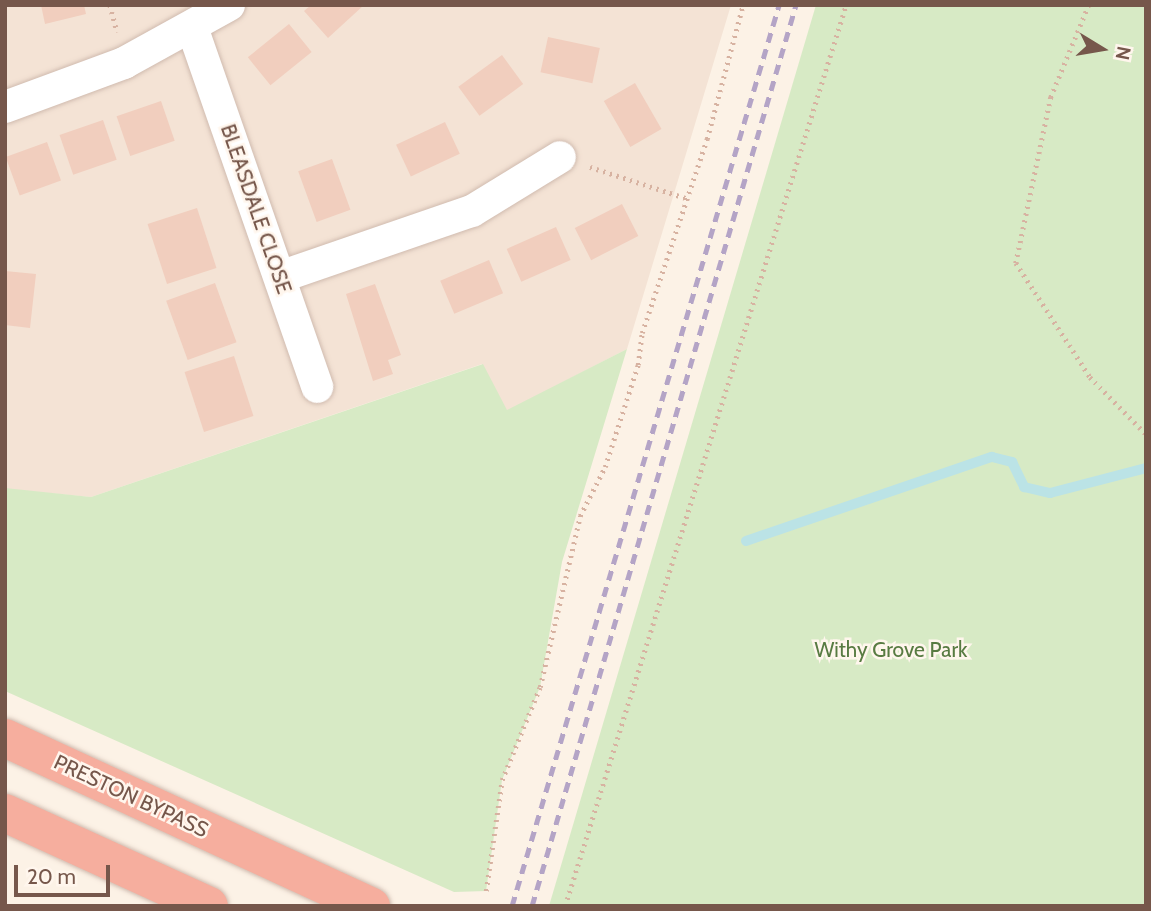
<!DOCTYPE html>
<html>
<head>
<meta charset="utf-8">
<style>
	body { margin:0 }
	#map { position:relative; width:1151px; height:911px; overflow:hidden; background:#fcf2e6; font-family:Cabin,sans-serif }
	div>[style] { position:absolute }
	.residential>* { inset:0; background:#f4e3d5 }
	.green>* { inset:0; background:#d7eac5 }
	.stream>* { height:10px; margin:-5px; padding:0 5px; transform-origin:5px; border-radius:5px; background:#bbe3e6 }
	.building>* { inset:0; background:#f1cebe; transform-origin:0 0 }
	.path>* { height:4.5px; margin-top:-2.25px; transform-origin:0; background:repeating-linear-gradient(90deg,#d7b2a1 0 2px,transparent 0 7px) }
	.roads { filter:drop-shadow(0 0 2px #d0bbaf) drop-shadow(0 0 2px #d0bbaf) }
	.street>* { height:32px; margin:-16px; padding:0 16px; transform-origin:16px; border-radius:16px; background:#fff }
	.highway>* { height:38px; margin:-19px; padding:0 19px; transform-origin:19px; border-radius:19px; background:#f6ae9e }
	.rail>* { height:5px; margin-top:-2.5px; transform-origin:0; background:repeating-linear-gradient(90deg,#b4a4c6 0 10px,transparent 0 17px) }
	span { translate:-50% -50%; white-space:nowrap; text-align:center; line-height:1.15; -webkit-text-stroke:5px #fff6ed; paint-order:stroke }
	.street-label { font-size:21px; color:#76574b }
	.park-label { font-size:21px; color:#587b42 }
	.frame { position:absolute; inset:0; border:7px solid #76574b; pointer-events:none }
	.north { position:absolute; left:1067px; top:14px; width:70px; height:70px; -webkit-text-stroke:5px #fff6ed; paint-order:stroke; rotate:101deg; font-size:19px; font-weight:700; line-height:28px; text-align:center; color:#76574b }
	.north::after { content:''; display:block; margin:auto; width:24px; height:32px; background:#76574b; clip-path:polygon(50% 0,100% 100%,50% 72%,0 100%) }
	.scale { position:absolute; left:14px; top:865px; width:96px; height:32px; box-sizing:border-box; border:4px solid #76574b; border-top:0; padding-left:9px; font-size:21px; line-height:24px; white-space:nowrap; color:#76574b; -webkit-text-stroke:5px #fff6ed; paint-order:stroke }
</style>
</head>
<body>
<div id="map">
	<div class="residential">
		<i style="clip-path:polygon(5px 5px,731px 5px,627px 349px,507px 411px,482px 364px,91px 497px,5px 489px)"></i>
	</div>
	<div class="green">
		<i style="clip-path:polygon(816px 5px,1146px 5px,1146px 906px,549px 906px)"></i>
		<i style="clip-path:polygon(627px 349px,562px 562px,540px 687px,502px 780px,486px 891px,454px 892px,5px 691px,5px 488px,91px 497px,483px 364px,507px 410px)"></i>
	</div>
	<div class="stream">
		<i style="left:746px;top:541px;width:260px;rotate:-18.9deg"></i>
		<i style="left:992px;top:457px;width:21px;rotate:14deg"></i>
		<i style="left:1012px;top:462px;width:28px;rotate:64deg"></i>
		<i style="left:1024px;top:487px;width:27px;rotate:13deg"></i>
		<i style="left:1050px;top:493px;width:99px;rotate:-14.6deg"></i>
	</div>
	<div class="building">
		<i style="clip-path:polygon(41px 5px,84px 5px,86px 14px,45px 24px)"></i>
		<i style="clip-path:polygon(311px 5px,364px 5px,328px 38px,304px 11px)"></i>
		<i style="left:289px;top:24px;width:36px;height:53px;rotate:51deg"></i>
		<i style="left:548px;top:37px;width:53px;height:36px;rotate:12deg"></i>
		<i style="left:502px;top:55px;width:36px;height:54px;rotate:54deg"></i>
		<i style="left:635px;top:83px;width:53px;height:36px;rotate:60deg"></i>
		<i style="left:161px;top:101px;width:42px;height:47px;rotate:71deg"></i>
		<i style="left:103px;top:120px;width:42px;height:46px;rotate:71deg"></i>
		<i style="left:445px;top:122px;width:35px;height:54px;rotate:65deg"></i>
		<i style="left:47px;top:142px;width:41px;height:44px;rotate:70deg"></i>
		<i style="left:332px;top:159px;width:54px;height:36px;rotate:70deg"></i>
		<i style="left:622px;top:204px;width:36px;height:53px;rotate:63deg"></i>
		<i style="left:197px;top:208px;width:63px;height:52px;rotate:72deg"></i>
		<i style="left:556px;top:227px;width:36px;height:54px;rotate:66deg"></i>
		<i style="left:489px;top:260px;width:36px;height:53px;rotate:67deg"></i>
		<i style="clip-path:polygon(5px 271px,36px 274px,30px 328px,5px 325px)"></i>
		<i style="left:215px;top:283px;width:63px;height:52px;rotate:70deg"></i>
		<i style="clip-path:polygon(375px 284px,401px 355px,388px 360px,393px 374px,373px 381px,346px 294px)"></i>
		<i style="left:234px;top:356px;width:63px;height:52px;rotate:72deg"></i>
	</div>
	<div class="path">
		<i style="left:110px;top:5px;width:28px;rotate:75deg"></i>
		<i style="left:1089px;top:5px;width:100px;rotate:112.4deg"></i>
		<i style="left:1051px;top:97px;width:170px;rotate:101.9deg"></i>
		<i style="left:1016px;top:263px;width:136px;rotate:57deg"></i>
		<i style="left:1090px;top:377px;width:80px;rotate:45.5deg"></i>
		<i style="left:590px;top:167px;width:101px;rotate:17.9deg"></i>
		<i style="left:486px;top:891px;width:112px;rotate:-81.8deg"></i>
		<i style="left:502px;top:780px;width:100px;rotate:-67.8deg"></i>
		<i style="left:540px;top:687px;width:176px;rotate:-76.8deg"></i>
		<i style="left:580px;top:516px;width:55px;rotate:-63deg"></i>
		<i style="left:605px;top:467px;width:107px;rotate:-72.1deg"></i>
		<i style="left:638px;top:365px;width:32px;rotate:-83deg"></i>
		<i style="left:642px;top:333px;width:205px;rotate:-71.5deg"></i>
		<i style="left:707px;top:139px;width:139px;rotate:-75deg"></i>
		<i style="left:565px;top:906px;width:944px;rotate:-72.68deg"></i>
	</div>
	<div class="roads">
		<div class="street">
			<i style="left:193px;top:30px;width:378px;rotate:70.8deg"></i>
			<i style="left:5px;top:107px;width:127px;rotate:-20.3deg"></i>
			<i style="left:124px;top:63px;width:120px;rotate:-28.9deg"></i>
			<i style="left:280px;top:277px;width:203px;rotate:-19deg"></i>
			<i style="left:472px;top:211px;width:103px;rotate:-31.5deg"></i>
		</div>
		<div class="highway">
			<i style="left:5px;top:738px;width:403px;rotate:24.7deg"></i>
			<i style="left:5px;top:813px;width:224px;rotate:24.5deg"></i>
		</div>
	</div>
	<div class="rail">
		<i style="left:512px;top:906px;width:940px;rotate:-73.49deg"></i>
		<i style="left:532px;top:906px;width:939px;rotate:-73.67deg"></i>
	</div>
	<div class="street-label">
		<span style="left:256px;top:209px;rotate:71deg">BLEASDALE CLOSE</span>
		<span style="left:131px;top:796px;rotate:25deg">PRESTON BYPASS</span>
	</div>
	<div class="park-label">
		<span style="left:891px;top:650px">Withy Grove Park</span>
	</div>
	<div class="frame"></div>
	<div class="north">N</div>
	<div class="scale">20 m</div>
</div>
</body>
</html>
